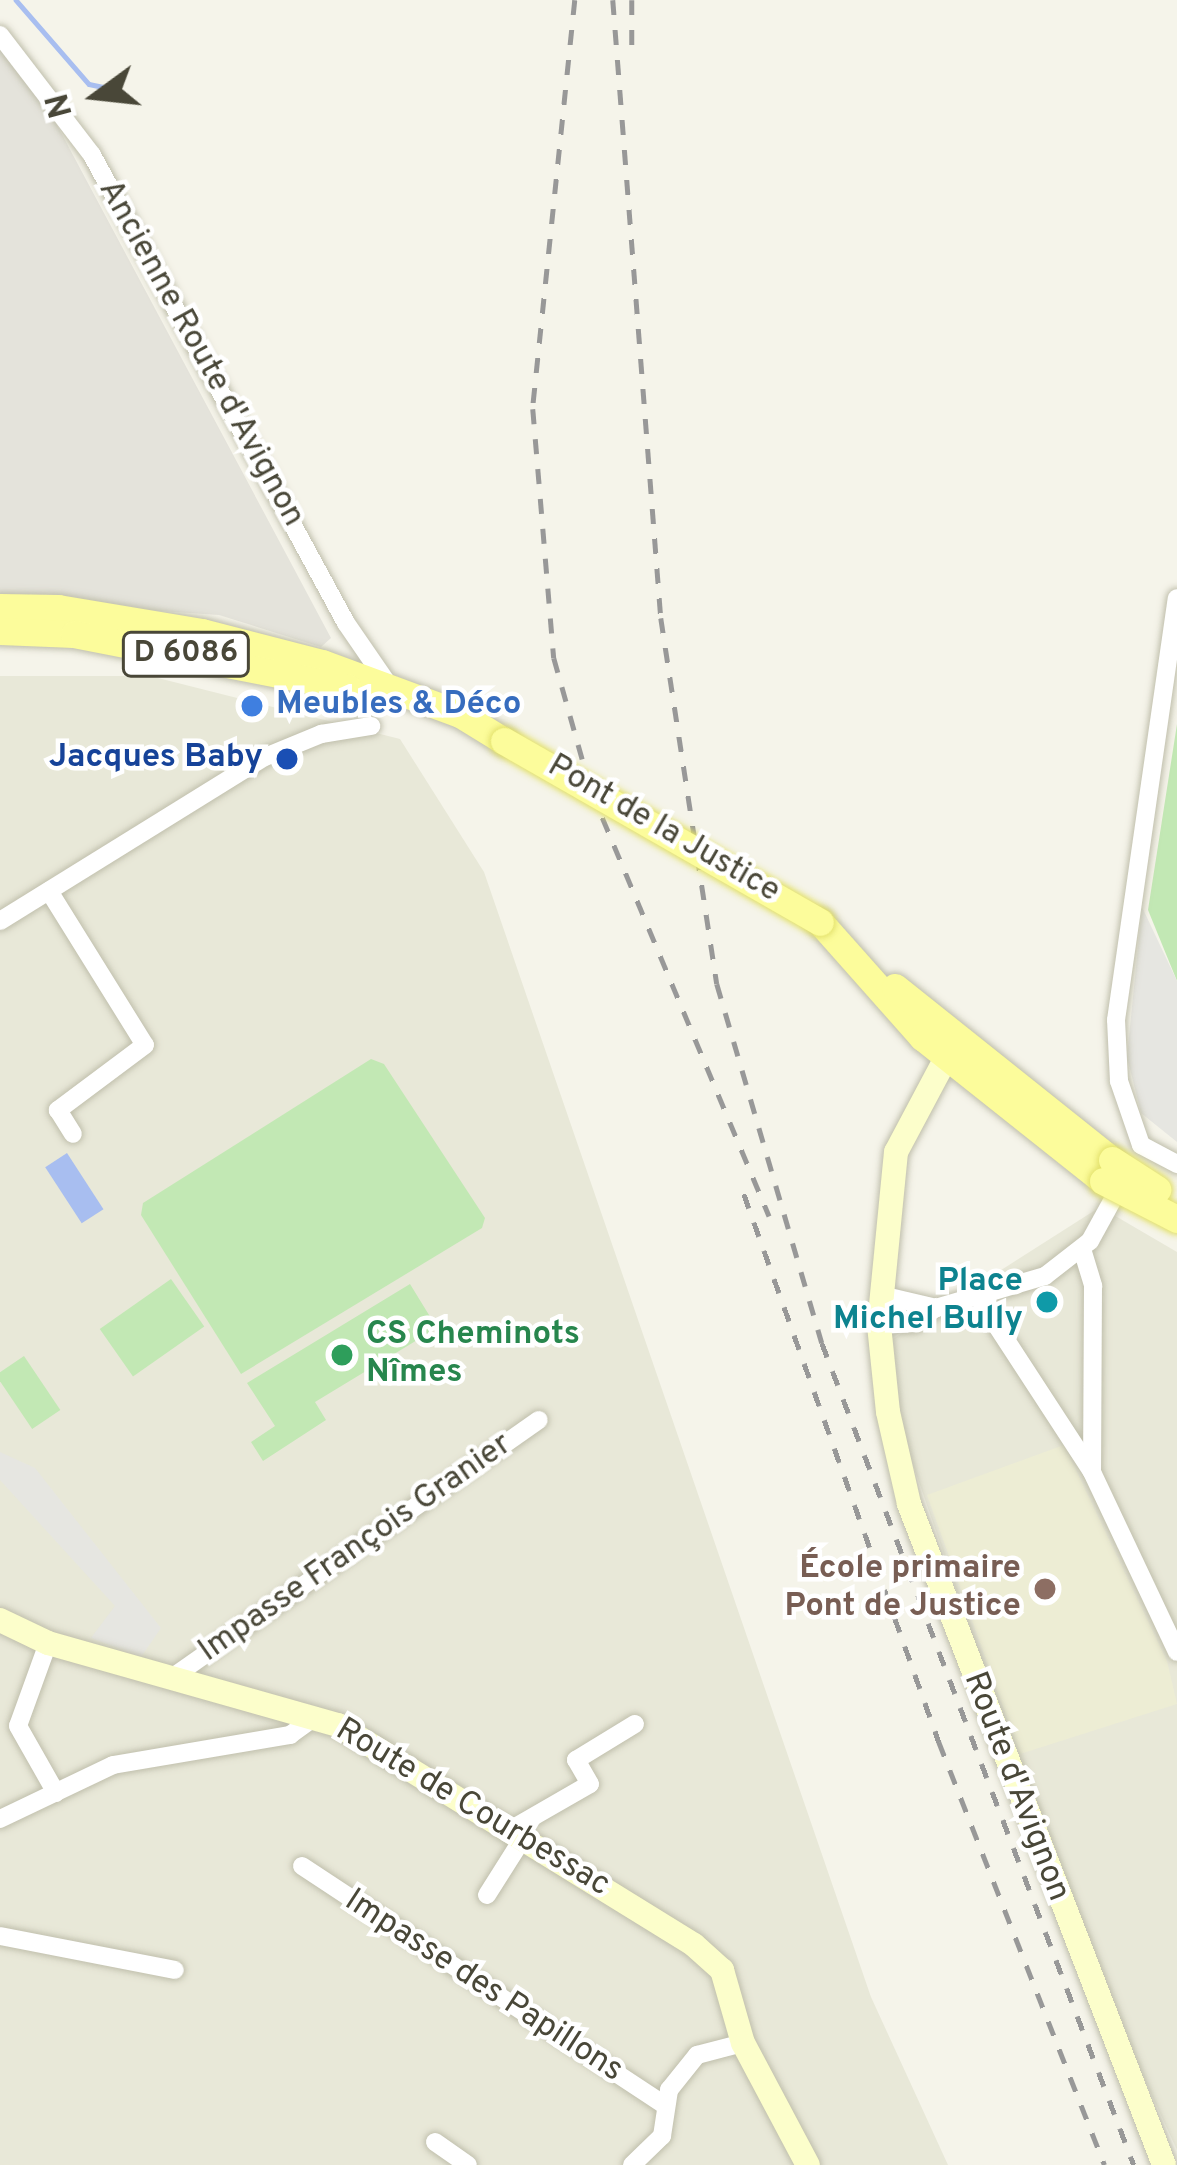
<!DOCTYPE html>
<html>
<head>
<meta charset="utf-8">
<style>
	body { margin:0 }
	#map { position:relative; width:1177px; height:2165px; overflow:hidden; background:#f5f4ea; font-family:Overpass,sans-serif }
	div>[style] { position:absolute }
	.residential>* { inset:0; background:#e8e8d8 }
	.industrial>* { inset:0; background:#e4e3db }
	.education>* { inset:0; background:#ededd4 }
	.green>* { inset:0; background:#c2e8b4; transform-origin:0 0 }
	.parking>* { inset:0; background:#e6e6e1 }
	.water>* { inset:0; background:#a8bef0; transform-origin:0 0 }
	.stream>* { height:4.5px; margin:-2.25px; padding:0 2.25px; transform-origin:2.25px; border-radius:2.25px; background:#a8bef0 }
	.roads { filter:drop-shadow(0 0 3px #c0bfac) drop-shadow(0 0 3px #c0bfac) }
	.street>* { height:18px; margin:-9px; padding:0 9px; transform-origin:9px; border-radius:9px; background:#fff }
	.secondary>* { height:24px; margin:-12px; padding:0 12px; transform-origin:12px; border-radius:12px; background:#fcfecb }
	.primary>* { height:27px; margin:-13.5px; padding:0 13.5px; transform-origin:13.5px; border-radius:13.5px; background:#fcfc9b }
	.rail>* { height:4.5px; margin-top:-2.25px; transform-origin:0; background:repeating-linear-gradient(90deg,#989898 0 15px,transparent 0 30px) }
	.bridges { filter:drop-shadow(0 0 3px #e2e06b) drop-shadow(0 0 3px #e2e06b) }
	.primary-bridge>* { height:27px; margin:-13.5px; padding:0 13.5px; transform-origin:13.5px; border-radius:13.5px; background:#fcfc9b }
	.dots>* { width:33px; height:33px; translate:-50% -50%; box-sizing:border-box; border:6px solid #fff; border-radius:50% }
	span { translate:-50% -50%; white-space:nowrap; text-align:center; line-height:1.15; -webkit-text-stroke:9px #fff; paint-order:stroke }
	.shield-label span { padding:3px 9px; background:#fff; border:3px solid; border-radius:9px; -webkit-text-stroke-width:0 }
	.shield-label { font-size:30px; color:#494738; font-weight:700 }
	.street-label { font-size:33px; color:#494738 }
	.shop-label { font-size:33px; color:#366cbe; font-weight:700 }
	.left { translate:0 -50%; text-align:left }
	.transit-label { font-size:33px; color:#164399; font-weight:700 }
	.right { translate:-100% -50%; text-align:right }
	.culture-label { font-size:33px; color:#0d838f; font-weight:700 }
	.leisure-label { font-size:33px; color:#27864d; font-weight:700 }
	.education-label { font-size:33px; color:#785e54; font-weight:700 }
	.north { position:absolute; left:36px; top:36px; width:120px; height:120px; -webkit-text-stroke:9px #fff; paint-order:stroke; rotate:255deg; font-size:33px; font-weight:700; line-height:48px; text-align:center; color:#494738 }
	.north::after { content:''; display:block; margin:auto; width:42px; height:54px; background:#494738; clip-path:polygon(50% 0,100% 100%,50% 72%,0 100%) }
</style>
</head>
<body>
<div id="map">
	<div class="residential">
		<i style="clip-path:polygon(0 676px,150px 676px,400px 739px,484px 872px,871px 1997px,948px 2165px,0 2165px)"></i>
		<i style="clip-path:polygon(1100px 1207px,1177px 1252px,1177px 2150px,1118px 2022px,980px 1658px,902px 1433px,893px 1339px)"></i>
	</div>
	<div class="industrial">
		<i style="clip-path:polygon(0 44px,27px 69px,331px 638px,321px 647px,219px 615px,0 600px)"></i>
	</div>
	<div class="education">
		<i style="clip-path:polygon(1064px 1445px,1167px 1661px,1177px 1704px,1020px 1754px,927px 1495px)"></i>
	</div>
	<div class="green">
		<i style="clip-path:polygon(1177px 724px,1177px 981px,1148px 910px)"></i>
		<i style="clip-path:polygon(371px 1059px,384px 1064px,485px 1218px,482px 1228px,241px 1374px,141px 1215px,143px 1203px)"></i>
		<i style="left:171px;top:1279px;width:58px;height:87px;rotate:55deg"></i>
		<i style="clip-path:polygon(410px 1284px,437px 1328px,315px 1402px,326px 1420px,263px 1461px,251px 1442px,275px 1426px,247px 1383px)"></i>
		<i style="left:24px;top:1356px;width:65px;height:34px;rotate:56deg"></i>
	</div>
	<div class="parking">
		<i style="clip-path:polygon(1142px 907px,1177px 981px,1177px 1142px,1141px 1113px,1127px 1057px)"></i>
		<i style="clip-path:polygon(0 1452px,35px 1468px,161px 1628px,141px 1657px,91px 1638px,115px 1606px,0 1480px)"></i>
	</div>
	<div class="water">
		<i style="left:67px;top:1153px;width:67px;height:26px;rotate:57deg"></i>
	</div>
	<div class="stream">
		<i style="left:16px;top:0;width:111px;rotate:49deg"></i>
		<i style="left:89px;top:84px;width:25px;rotate:12deg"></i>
	</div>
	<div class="roads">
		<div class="street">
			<i style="left:0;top:35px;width:151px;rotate:52.5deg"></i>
			<i style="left:92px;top:155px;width:532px;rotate:61.51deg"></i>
			<i style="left:346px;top:623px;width:78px;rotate:55.5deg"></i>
			<i style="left:49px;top:891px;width:181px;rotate:58.1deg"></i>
			<i style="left:145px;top:1045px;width:109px;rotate:143.2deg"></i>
			<i style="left:58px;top:1110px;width:28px;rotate:58deg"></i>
			<i style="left:0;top:921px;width:312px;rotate:-31.8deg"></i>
			<i style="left:265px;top:757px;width:61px;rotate:-22.3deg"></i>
			<i style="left:321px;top:734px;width:51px;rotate:-9.1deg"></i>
			<i style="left:1141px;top:1145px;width:68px;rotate:-109deg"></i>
			<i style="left:1119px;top:1081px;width:61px;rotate:-92.8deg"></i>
			<i style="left:1116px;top:1020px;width:426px;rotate:-81.8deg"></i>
			<i style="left:1141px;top:1145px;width:41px;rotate:27.8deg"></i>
			<i style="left:1082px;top:1249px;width:39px;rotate:73deg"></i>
			<i style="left:1093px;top:1286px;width:186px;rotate:90.3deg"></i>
			<i style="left:881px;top:1295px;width:57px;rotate:13.3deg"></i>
			<i style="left:978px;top:1297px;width:209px;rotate:56.9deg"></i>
			<i style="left:1092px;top:1472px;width:199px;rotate:64.7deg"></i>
			<i style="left:879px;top:1325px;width:36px;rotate:-3deg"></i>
			<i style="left:915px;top:1323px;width:26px;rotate:-36deg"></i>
			<i style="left:936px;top:1308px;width:114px;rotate:-16.4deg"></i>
			<i style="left:1045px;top:1276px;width:57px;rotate:-37.9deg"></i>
			<i style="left:1090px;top:1241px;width:68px;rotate:-61.2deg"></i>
			<i style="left:48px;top:1643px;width:88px;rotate:109.9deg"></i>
			<i style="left:18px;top:1726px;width:77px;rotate:60.4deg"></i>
			<i style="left:173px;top:1677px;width:447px;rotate:-35.1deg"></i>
			<i style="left:0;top:1819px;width:125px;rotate:-25.5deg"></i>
			<i style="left:113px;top:1765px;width:180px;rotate:-9.6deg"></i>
			<i style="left:290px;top:1735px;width:32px;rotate:-36deg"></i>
			<i style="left:510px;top:1830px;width:92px;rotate:-29.9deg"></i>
			<i style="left:590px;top:1784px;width:28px;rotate:-120deg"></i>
			<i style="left:576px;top:1760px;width:69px;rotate:-31.4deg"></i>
			<i style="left:302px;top:1866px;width:436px;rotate:33.4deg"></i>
			<i style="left:487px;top:1895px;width:67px;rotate:-57.7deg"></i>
			<i style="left:0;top:1936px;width:178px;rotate:11deg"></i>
			<i style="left:435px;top:2142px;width:40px;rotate:34.9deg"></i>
			<i style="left:632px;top:2165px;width:42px;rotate:-44deg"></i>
			<i style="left:662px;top:2136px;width:47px;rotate:-81.3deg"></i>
			<i style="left:669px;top:2090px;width:45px;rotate:-51.3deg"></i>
			<i style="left:697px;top:2055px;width:48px;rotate:-14.6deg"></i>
		</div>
		<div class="secondary">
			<i style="left:946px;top:1058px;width:106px;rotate:118deg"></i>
			<i style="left:896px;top:1152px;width:174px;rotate:95.6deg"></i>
			<i style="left:879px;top:1325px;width:87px;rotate:84.1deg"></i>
			<i style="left:888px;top:1412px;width:94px;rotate:77.1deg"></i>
			<i style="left:909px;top:1504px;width:708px;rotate:68.9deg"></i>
			<i style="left:0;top:1620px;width:53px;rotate:25.6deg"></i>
			<i style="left:48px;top:1643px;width:301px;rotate:15.8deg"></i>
			<i style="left:338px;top:1725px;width:418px;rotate:31.7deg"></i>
			<i style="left:694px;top:1945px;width:38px;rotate:42deg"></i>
			<i style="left:722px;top:1970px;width:76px;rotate:74deg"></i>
			<i style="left:743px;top:2043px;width:138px;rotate:62deg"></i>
		</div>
		<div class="primary">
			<i style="left:0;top:607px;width:58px;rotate:1deg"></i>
			<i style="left:58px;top:608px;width:146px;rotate:9.5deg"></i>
			<i style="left:202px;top:632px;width:124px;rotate:14.5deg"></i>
			<i style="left:322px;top:663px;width:147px;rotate:20.3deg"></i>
			<i style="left:460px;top:714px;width:52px;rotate:31.5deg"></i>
			<i style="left:0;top:631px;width:74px;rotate:2.3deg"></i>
			<i style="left:74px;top:634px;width:279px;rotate:11.1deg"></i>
			<i style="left:820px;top:922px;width:154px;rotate:48.4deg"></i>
			<i style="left:922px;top:1037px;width:231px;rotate:38.5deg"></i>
			<i style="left:895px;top:987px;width:278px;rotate:38.6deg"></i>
		</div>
	</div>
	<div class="rail">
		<i style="left:575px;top:0;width:411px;rotate:95.9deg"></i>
		<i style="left:533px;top:409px;width:250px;rotate:85.2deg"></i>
		<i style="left:554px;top:658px;width:137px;rotate:74.3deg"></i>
		<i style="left:591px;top:790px;width:462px;rotate:67.3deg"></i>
		<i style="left:613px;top:0;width:620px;rotate:85.56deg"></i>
		<i style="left:661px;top:618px;width:370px;rotate:81.3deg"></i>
		<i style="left:717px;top:984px;width:374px;rotate:73.7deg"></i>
		<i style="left:822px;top:1343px;width:879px;rotate:69.22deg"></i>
		<i style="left:632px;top:0;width:48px;rotate:90deg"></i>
		<i style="left:744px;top:1194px;width:582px;rotate:70.41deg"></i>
		<i style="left:939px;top:1742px;width:454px;rotate:68.6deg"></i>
	</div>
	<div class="bridges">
		<div class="primary-bridge">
			<i style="left:504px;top:741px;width:364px;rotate:29.8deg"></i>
			<i style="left:1112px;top:1160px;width:54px;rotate:32.8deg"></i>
			<i style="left:1103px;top:1181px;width:83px;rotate:27.2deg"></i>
		</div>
	</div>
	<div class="dots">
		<i style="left:252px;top:706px;background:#3f7fe0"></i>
		<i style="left:287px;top:759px;background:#1a4fb4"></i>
		<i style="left:1047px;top:1302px;background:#0f9aa8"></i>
		<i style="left:342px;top:1355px;background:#2e9e5b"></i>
		<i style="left:1045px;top:1589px;background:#8d6e63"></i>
	</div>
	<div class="shield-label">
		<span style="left:186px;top:654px">D 6086</span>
	</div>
	<div class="street-label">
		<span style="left:200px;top:354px;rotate:61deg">Ancienne Route d'Avignon</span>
		<span style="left:663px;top:830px;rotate:30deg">Pont de la Justice</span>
		<span style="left:356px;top:1549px;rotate:-35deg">Impasse François Granier</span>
		<span style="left:1015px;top:1787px;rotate:69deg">Route d'Avignon</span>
		<span style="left:472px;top:1809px;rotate:31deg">Route de Courbessac</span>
		<span style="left:483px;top:1987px;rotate:33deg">Impasse des Papillons</span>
	</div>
	<div class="shop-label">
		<span class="left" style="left:276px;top:706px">Meubles &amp; Déco</span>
	</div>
	<div class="transit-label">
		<span class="right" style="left:263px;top:759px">Jacques Baby</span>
	</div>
	<div class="culture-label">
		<span class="right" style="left:1023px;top:1302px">Place<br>Michel Bully</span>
	</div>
	<div class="leisure-label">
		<span class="left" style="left:366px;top:1355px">CS Cheminots<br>Nîmes</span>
	</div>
	<div class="education-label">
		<span class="right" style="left:1021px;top:1589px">École primaire<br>Pont de Justice</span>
	</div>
	<div class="north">N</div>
</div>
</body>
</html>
